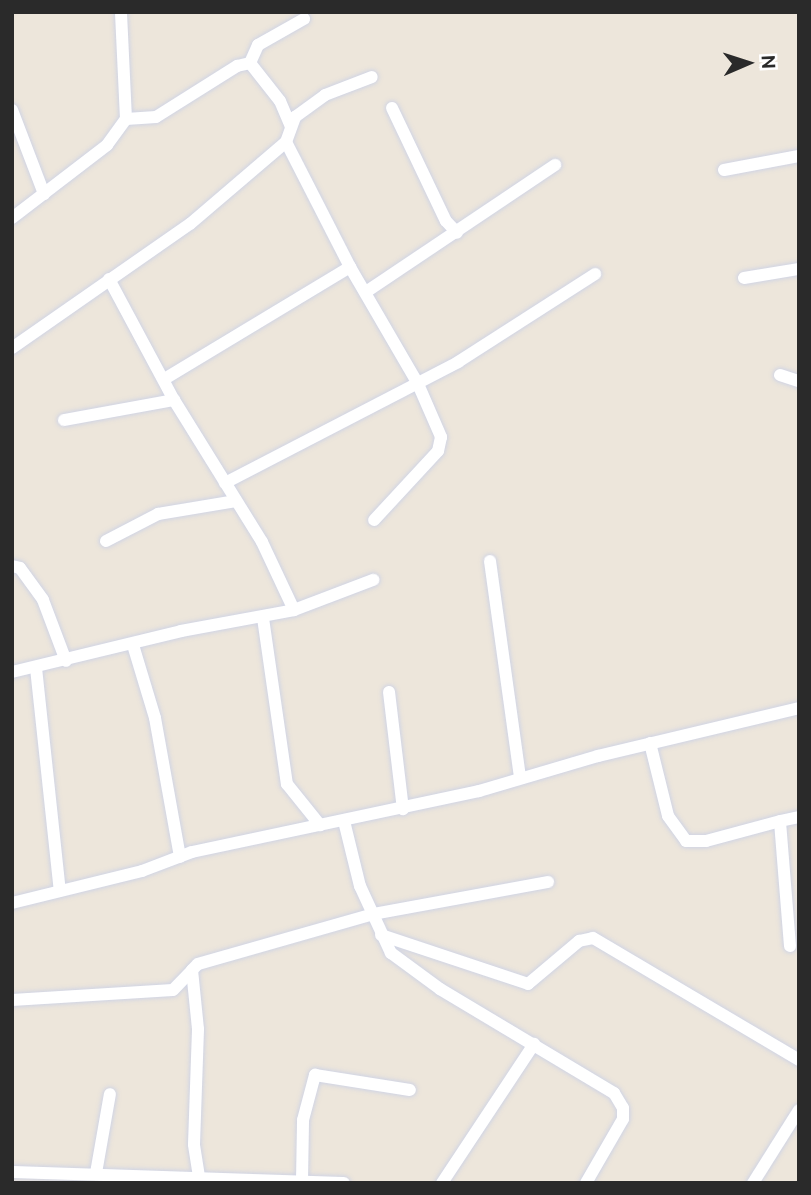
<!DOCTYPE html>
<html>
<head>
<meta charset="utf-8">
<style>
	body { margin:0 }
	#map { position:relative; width:811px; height:1195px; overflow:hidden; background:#ede6db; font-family:Ubuntu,sans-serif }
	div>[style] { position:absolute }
	.roads { filter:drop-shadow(0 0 2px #d0d4e4) drop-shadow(0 0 2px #d0d4e4) }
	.street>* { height:12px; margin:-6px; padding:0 6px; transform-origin:6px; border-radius:6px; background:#fff }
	span { translate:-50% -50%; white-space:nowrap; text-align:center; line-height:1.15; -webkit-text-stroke:7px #fff; paint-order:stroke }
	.frame { position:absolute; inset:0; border:14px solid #2a2a2a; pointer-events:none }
	.north { position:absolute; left:713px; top:28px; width:70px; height:70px; -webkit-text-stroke:5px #fff; paint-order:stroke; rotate:87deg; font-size:19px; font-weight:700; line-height:28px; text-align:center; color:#2a2a2a }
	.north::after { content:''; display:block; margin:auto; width:24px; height:32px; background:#2a2a2a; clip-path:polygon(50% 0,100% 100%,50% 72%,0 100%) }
</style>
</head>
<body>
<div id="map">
	<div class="roads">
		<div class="street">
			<i style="left:250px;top:63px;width:20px;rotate:-66deg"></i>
			<i style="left:258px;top:45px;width:53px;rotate:-29.5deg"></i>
			<i style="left:392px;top:108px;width:125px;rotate:64.5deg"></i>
			<i style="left:446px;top:221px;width:16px;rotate:47deg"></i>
			<i style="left:12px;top:110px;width:90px;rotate:69.1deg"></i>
			<i style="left:126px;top:119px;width:30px;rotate:-4deg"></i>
			<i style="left:156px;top:117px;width:96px;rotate:-32.2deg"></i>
			<i style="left:237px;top:66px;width:13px;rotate:-13deg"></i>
			<i style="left:250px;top:63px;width:48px;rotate:51.7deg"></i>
			<i style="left:280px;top:101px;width:28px;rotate:67deg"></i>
			<i style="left:724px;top:170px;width:76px;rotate:-10.6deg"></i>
			<i style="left:12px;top:218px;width:120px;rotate:-37.5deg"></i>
			<i style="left:107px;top:145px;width:32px;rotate:-54deg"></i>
			<i style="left:126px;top:119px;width:107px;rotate:-92.7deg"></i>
			<i style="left:350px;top:267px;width:135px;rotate:59.8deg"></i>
			<i style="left:418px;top:384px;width:58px;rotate:66.5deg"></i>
			<i style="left:441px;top:437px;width:14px;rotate:102deg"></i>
			<i style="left:438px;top:451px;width:94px;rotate:132.8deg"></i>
			<i style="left:744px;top:278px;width:56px;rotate:-9.3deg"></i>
			<i style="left:109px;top:279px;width:137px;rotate:61.8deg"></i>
			<i style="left:174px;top:400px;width:167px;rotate:58.2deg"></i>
			<i style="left:262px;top:542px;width:75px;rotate:64.8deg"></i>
			<i style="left:366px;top:292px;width:228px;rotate:-33.9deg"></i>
			<i style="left:12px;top:348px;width:217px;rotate:-34.9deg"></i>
			<i style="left:190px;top:224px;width:126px;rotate:-40.5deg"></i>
			<i style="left:286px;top:142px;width:27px;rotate:-70deg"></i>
			<i style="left:295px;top:117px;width:37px;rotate:-36deg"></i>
			<i style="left:325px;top:95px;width:50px;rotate:-21deg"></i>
			<i style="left:780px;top:375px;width:20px;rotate:18deg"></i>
			<i style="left:166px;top:378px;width:215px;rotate:-31.1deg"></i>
			<i style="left:350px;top:267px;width:140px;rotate:-117.1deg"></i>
			<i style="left:64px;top:420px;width:112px;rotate:-10.3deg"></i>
			<i style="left:225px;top:483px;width:263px;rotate:-27.4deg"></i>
			<i style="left:458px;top:362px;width:163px;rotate:-32.7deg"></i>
			<i style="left:106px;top:541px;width:59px;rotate:-27.4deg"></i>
			<i style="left:158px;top:514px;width:79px;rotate:-9.5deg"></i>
			<i style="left:490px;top:561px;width:218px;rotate:82.1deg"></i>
			<i style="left:12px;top:566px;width:8px;rotate:14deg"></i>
			<i style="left:20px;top:568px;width:39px;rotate:54deg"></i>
			<i style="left:43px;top:600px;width:65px;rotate:69.3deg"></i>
			<i style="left:263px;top:618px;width:168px;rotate:81.8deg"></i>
			<i style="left:287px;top:784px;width:53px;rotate:51.2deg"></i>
			<i style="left:133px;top:645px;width:76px;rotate:73.2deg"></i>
			<i style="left:155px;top:718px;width:141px;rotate:79.8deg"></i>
			<i style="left:36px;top:668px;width:224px;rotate:83.9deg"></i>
			<i style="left:12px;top:672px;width:174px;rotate:-13.6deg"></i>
			<i style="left:181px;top:631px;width:115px;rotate:-10.5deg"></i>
			<i style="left:294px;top:610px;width:85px;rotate:-20.8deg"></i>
			<i style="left:389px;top:692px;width:118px;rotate:83.2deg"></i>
			<i style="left:650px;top:743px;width:75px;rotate:76.1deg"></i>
			<i style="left:668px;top:816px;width:31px;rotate:54deg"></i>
			<i style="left:686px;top:841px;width:20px"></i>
			<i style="left:706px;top:841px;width:77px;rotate:-15.1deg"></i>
			<i style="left:344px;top:821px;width:67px;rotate:76.2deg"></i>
			<i style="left:360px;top:886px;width:74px;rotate:65.2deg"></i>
			<i style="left:391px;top:953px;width:61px;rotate:36.3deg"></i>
			<i style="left:440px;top:989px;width:203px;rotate:30.9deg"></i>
			<i style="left:614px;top:1093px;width:17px;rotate:59deg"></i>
			<i style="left:623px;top:1108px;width:11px;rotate:90deg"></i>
			<i style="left:623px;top:1119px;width:74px;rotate:120deg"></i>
			<i style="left:12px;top:903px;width:134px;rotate:-13.8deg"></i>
			<i style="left:142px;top:871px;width:53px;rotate:-20.8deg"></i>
			<i style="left:192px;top:852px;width:293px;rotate:-12deg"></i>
			<i style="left:479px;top:791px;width:124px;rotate:-16.4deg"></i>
			<i style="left:598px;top:756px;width:207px;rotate:-13.4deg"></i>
			<i style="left:381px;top:935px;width:155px;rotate:18.4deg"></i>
			<i style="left:528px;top:984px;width:67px;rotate:-40.1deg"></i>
			<i style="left:579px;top:941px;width:14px;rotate:-12deg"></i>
			<i style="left:593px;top:938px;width:239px;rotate:30.6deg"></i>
			<i style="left:790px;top:946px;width:125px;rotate:-94.6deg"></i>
			<i style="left:780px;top:821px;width:19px;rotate:-12deg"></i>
			<i style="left:12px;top:1000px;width:161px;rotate:-3.6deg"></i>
			<i style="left:173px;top:990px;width:28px;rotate:-46deg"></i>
			<i style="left:12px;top:1172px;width:332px;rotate:1.9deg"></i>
			<i style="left:96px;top:1173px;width:80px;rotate:-80deg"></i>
			<i style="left:302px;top:1180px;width:60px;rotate:-89deg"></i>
			<i style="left:303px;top:1120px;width:47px;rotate:-75.1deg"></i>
			<i style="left:315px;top:1075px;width:96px;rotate:9deg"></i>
			<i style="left:200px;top:1183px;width:39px;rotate:-99deg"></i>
			<i style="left:194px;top:1144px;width:115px;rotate:-88deg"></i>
			<i style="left:198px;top:1029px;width:59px;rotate:-95.8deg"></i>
			<i style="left:192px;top:970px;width:8px;rotate:-45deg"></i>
			<i style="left:198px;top:964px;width:182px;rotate:-15.9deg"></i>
			<i style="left:373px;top:914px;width:178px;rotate:-10.4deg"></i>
			<i style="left:442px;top:1183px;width:167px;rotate:-56.5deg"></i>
			<i style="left:753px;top:1183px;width:86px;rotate:-57.8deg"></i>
		</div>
	</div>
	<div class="frame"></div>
	<div class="north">N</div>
</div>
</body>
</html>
